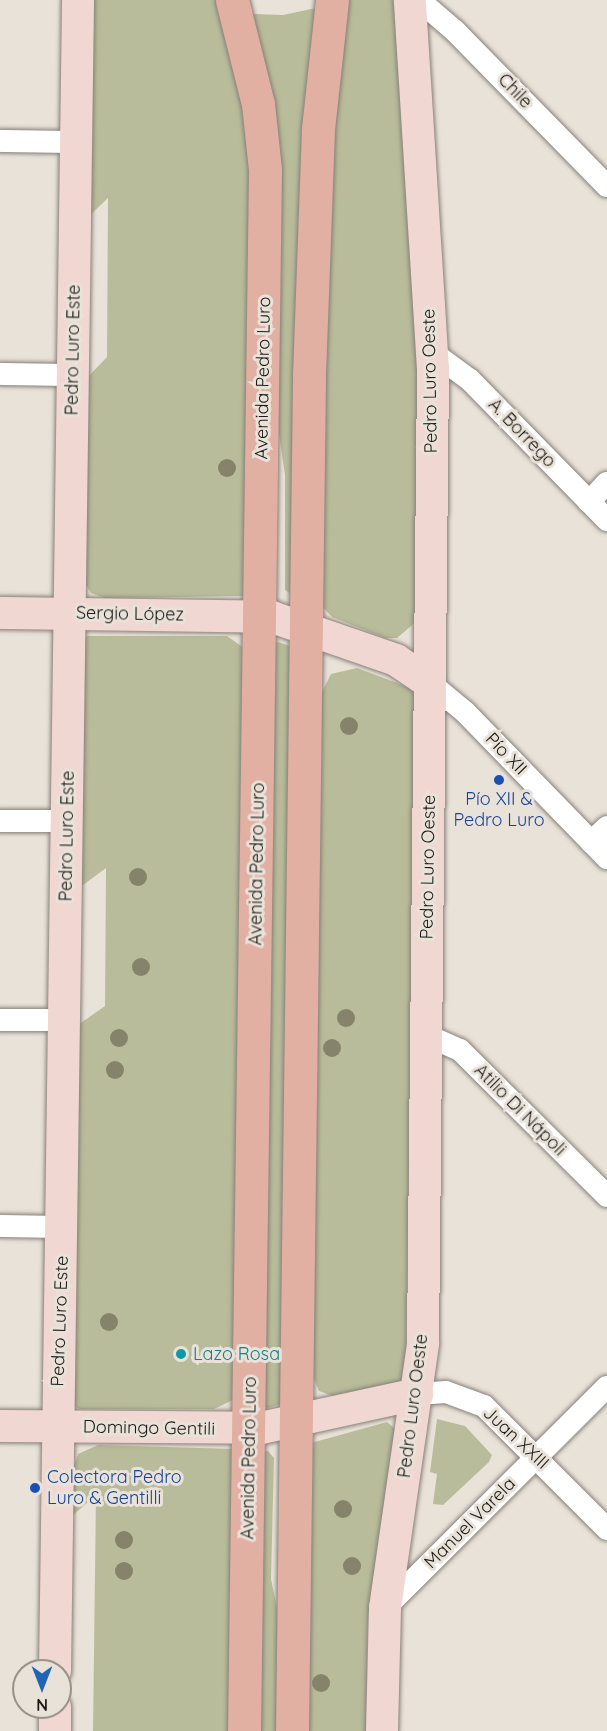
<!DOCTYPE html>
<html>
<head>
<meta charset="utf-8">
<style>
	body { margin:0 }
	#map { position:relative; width:607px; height:1731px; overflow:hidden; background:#e9e2d9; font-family:Quicksand,sans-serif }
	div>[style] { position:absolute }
	.green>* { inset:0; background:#b9bc9a }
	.roads { filter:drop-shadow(0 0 2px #878078) drop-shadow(0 0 2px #878078) }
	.street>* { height:22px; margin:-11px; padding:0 11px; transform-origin:11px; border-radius:11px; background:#fff }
	.secondary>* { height:32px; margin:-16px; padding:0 16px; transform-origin:16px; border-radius:16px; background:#f1d7d1 }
	.primary>* { height:33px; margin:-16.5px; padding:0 16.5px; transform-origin:16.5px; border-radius:16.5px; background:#e2afa3 }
	.trees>* { width:18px; height:18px; margin:-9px; border-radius:50%; background:#858369 }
	.dots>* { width:16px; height:16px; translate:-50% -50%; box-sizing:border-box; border:3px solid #e9e2d9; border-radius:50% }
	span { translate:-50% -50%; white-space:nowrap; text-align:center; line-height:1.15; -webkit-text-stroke:6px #e9e2d9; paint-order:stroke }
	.street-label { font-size:18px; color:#1b1815 }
	.transit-label { font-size:18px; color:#164399 }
	.left { translate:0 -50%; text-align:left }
	.culture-label { font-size:18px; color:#0d838f }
	.north { position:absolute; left:12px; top:1659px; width:60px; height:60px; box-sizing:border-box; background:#e9e2d9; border:2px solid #97918b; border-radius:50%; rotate:180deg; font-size:16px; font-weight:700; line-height:24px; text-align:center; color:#1b1815 }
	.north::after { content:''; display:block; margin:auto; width:21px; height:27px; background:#1e65b5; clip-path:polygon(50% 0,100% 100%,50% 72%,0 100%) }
</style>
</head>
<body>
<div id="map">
	<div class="green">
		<i style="clip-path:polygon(92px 0,218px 0,252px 143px,246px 596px,105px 598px,91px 593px,83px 580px,86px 379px,107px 357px,108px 198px,88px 217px)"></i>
		<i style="clip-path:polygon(345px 0,396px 0,418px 362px,416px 622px,397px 638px,385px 638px,332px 617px,322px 606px,321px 414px,332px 114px)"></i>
		<i style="clip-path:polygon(316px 8px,293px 595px,285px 590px,285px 475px,278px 427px,251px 14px,283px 15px)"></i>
		<i style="clip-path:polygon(88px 636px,227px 636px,244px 648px,233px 1400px,214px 1409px,80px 1409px,74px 1406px,78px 1025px,105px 1006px,106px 868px,79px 888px,84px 638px)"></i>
		<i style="clip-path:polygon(278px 642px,293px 647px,283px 1403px,268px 1408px,264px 1406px,274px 643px)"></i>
		<i style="clip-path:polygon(357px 668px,413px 689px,416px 695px,406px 1357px,403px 1382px,336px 1397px,319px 1391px,312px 1374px,321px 694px,331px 674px)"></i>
		<i style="clip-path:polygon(437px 1419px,465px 1426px,492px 1455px,489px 1462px,443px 1505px,433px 1504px,437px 1474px,430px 1472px)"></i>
		<i style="clip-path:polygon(387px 1422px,396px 1430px,368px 1618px,366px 1731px,305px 1731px,311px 1443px)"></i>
		<i style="clip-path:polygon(98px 1445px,233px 1449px,233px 1731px,93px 1731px,96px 1495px,72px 1516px,73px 1469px,78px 1454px)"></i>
		<i style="clip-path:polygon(268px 1451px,274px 1458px,271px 1579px,280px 1622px,280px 1731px,256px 1731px,264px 1452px)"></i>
	</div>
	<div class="roads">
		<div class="street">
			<i style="left:419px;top:0;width:48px;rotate:40.7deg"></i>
			<i style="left:455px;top:31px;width:217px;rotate:45.6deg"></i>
			<i style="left:0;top:141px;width:76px;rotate:0.8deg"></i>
			<i style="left:432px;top:352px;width:47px;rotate:36.4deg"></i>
			<i style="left:470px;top:380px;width:196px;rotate:45.6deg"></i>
			<i style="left:0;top:374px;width:73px;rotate:0.8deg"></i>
			<i style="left:589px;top:502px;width:26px;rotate:-47deg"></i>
			<i style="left:430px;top:683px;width:45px;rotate:39.6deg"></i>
			<i style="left:465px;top:712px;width:204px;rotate:45.8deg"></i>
			<i style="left:0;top:821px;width:67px"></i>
			<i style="left:591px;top:842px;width:22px;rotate:-43deg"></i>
			<i style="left:0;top:1020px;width:65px"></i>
			<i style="left:426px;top:1035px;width:37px;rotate:24deg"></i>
			<i style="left:460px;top:1050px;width:207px;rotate:44.8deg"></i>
			<i style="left:0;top:1226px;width:62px;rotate:0.9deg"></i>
			<i style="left:417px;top:1394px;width:29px;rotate:-4deg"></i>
			<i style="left:446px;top:1392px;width:40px;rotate:20.2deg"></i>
			<i style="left:484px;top:1406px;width:174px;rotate:45deg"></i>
			<i style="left:385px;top:1608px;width:313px;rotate:-44.9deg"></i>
		</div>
		<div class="secondary">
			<i style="left:0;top:613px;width:272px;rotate:0.8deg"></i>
			<i style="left:272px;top:617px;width:131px;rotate:19.1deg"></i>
			<i style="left:396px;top:660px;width:41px;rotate:34.1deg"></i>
			<i style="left:0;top:1426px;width:261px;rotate:0.4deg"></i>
			<i style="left:261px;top:1428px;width:160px;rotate:-12.3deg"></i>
			<i style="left:55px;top:1671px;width:1671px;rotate:-89.21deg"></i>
			<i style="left:55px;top:1731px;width:24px;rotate:-90deg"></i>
			<i style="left:382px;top:1731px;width:123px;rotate:-88.6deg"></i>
			<i style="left:385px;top:1608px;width:268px;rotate:-81.8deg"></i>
			<i style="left:423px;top:1343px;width:974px;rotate:-89.41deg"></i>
			<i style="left:433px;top:369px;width:370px;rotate:-93.6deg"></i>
		</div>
		<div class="primary">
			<i style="left:232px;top:0;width:107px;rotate:76deg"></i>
			<i style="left:258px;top:104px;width:65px;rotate:83.9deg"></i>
			<i style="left:265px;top:169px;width:1562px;rotate:90.77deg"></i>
			<i style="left:292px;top:1731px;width:1356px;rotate:-89.28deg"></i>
			<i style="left:309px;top:375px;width:246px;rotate:-87.9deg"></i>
			<i style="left:318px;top:129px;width:130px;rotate:-83.8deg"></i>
		</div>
	</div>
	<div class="trees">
		<i style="left:227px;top:468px"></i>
		<i style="left:349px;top:726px"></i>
		<i style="left:138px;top:877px"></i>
		<i style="left:141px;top:967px"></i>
		<i style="left:346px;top:1018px"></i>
		<i style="left:119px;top:1038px"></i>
		<i style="left:332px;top:1048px"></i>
		<i style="left:115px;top:1070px"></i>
		<i style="left:109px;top:1322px"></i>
		<i style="left:343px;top:1509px"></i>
		<i style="left:124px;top:1540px"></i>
		<i style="left:352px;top:1566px"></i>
		<i style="left:124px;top:1571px"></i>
		<i style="left:321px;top:1683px"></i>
	</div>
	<div class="dots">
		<i style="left:499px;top:780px;background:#1a4fb4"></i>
		<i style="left:181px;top:1354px;background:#0f9aa8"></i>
		<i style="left:35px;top:1488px;background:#1a4fb4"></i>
	</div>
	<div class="street-label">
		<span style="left:515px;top:91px;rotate:46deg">Chile</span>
		<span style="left:73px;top:350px;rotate:-89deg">Pedro Luro Este</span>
		<span style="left:263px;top:378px;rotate:-89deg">Avenida Pedro Luro</span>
		<span style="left:430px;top:381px;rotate:-91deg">Pedro Luro Oeste</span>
		<span style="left:522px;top:433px;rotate:46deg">A. Borrego</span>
		<span style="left:130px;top:614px;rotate:1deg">Sergio López</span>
		<span style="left:506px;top:754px;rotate:46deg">Pío XII</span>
		<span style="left:67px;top:836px;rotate:-89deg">Pedro Luro Este</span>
		<span style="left:257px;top:864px;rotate:-89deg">Avenida Pedro Luro</span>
		<span style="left:428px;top:867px;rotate:-89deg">Pedro Luro Oeste</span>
		<span style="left:520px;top:1110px;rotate:45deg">Atilio Di Nápoli</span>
		<span style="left:60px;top:1321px;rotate:-88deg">Pedro Luro Este</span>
		<span style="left:413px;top:1406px;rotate:-83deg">Pedro Luro Oeste</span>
		<span style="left:149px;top:1428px;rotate:1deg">Domingo Gentili</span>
		<span style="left:516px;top:1438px;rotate:43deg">Juan XXIII</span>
		<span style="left:249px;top:1458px;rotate:-89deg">Avenida Pedro Luro</span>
		<span style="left:470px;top:1523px;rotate:-45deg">Manuel Varela</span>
	</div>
	<div class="transit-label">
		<span style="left:499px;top:810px">Pío XII &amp;<br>Pedro Luro</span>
		<span class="left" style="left:47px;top:1488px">Colectora Pedro<br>Luro &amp; Gentilli</span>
	</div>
	<div class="culture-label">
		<span class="left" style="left:193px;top:1354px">Lazo Rosa</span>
	</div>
	<div class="north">N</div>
</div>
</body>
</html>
